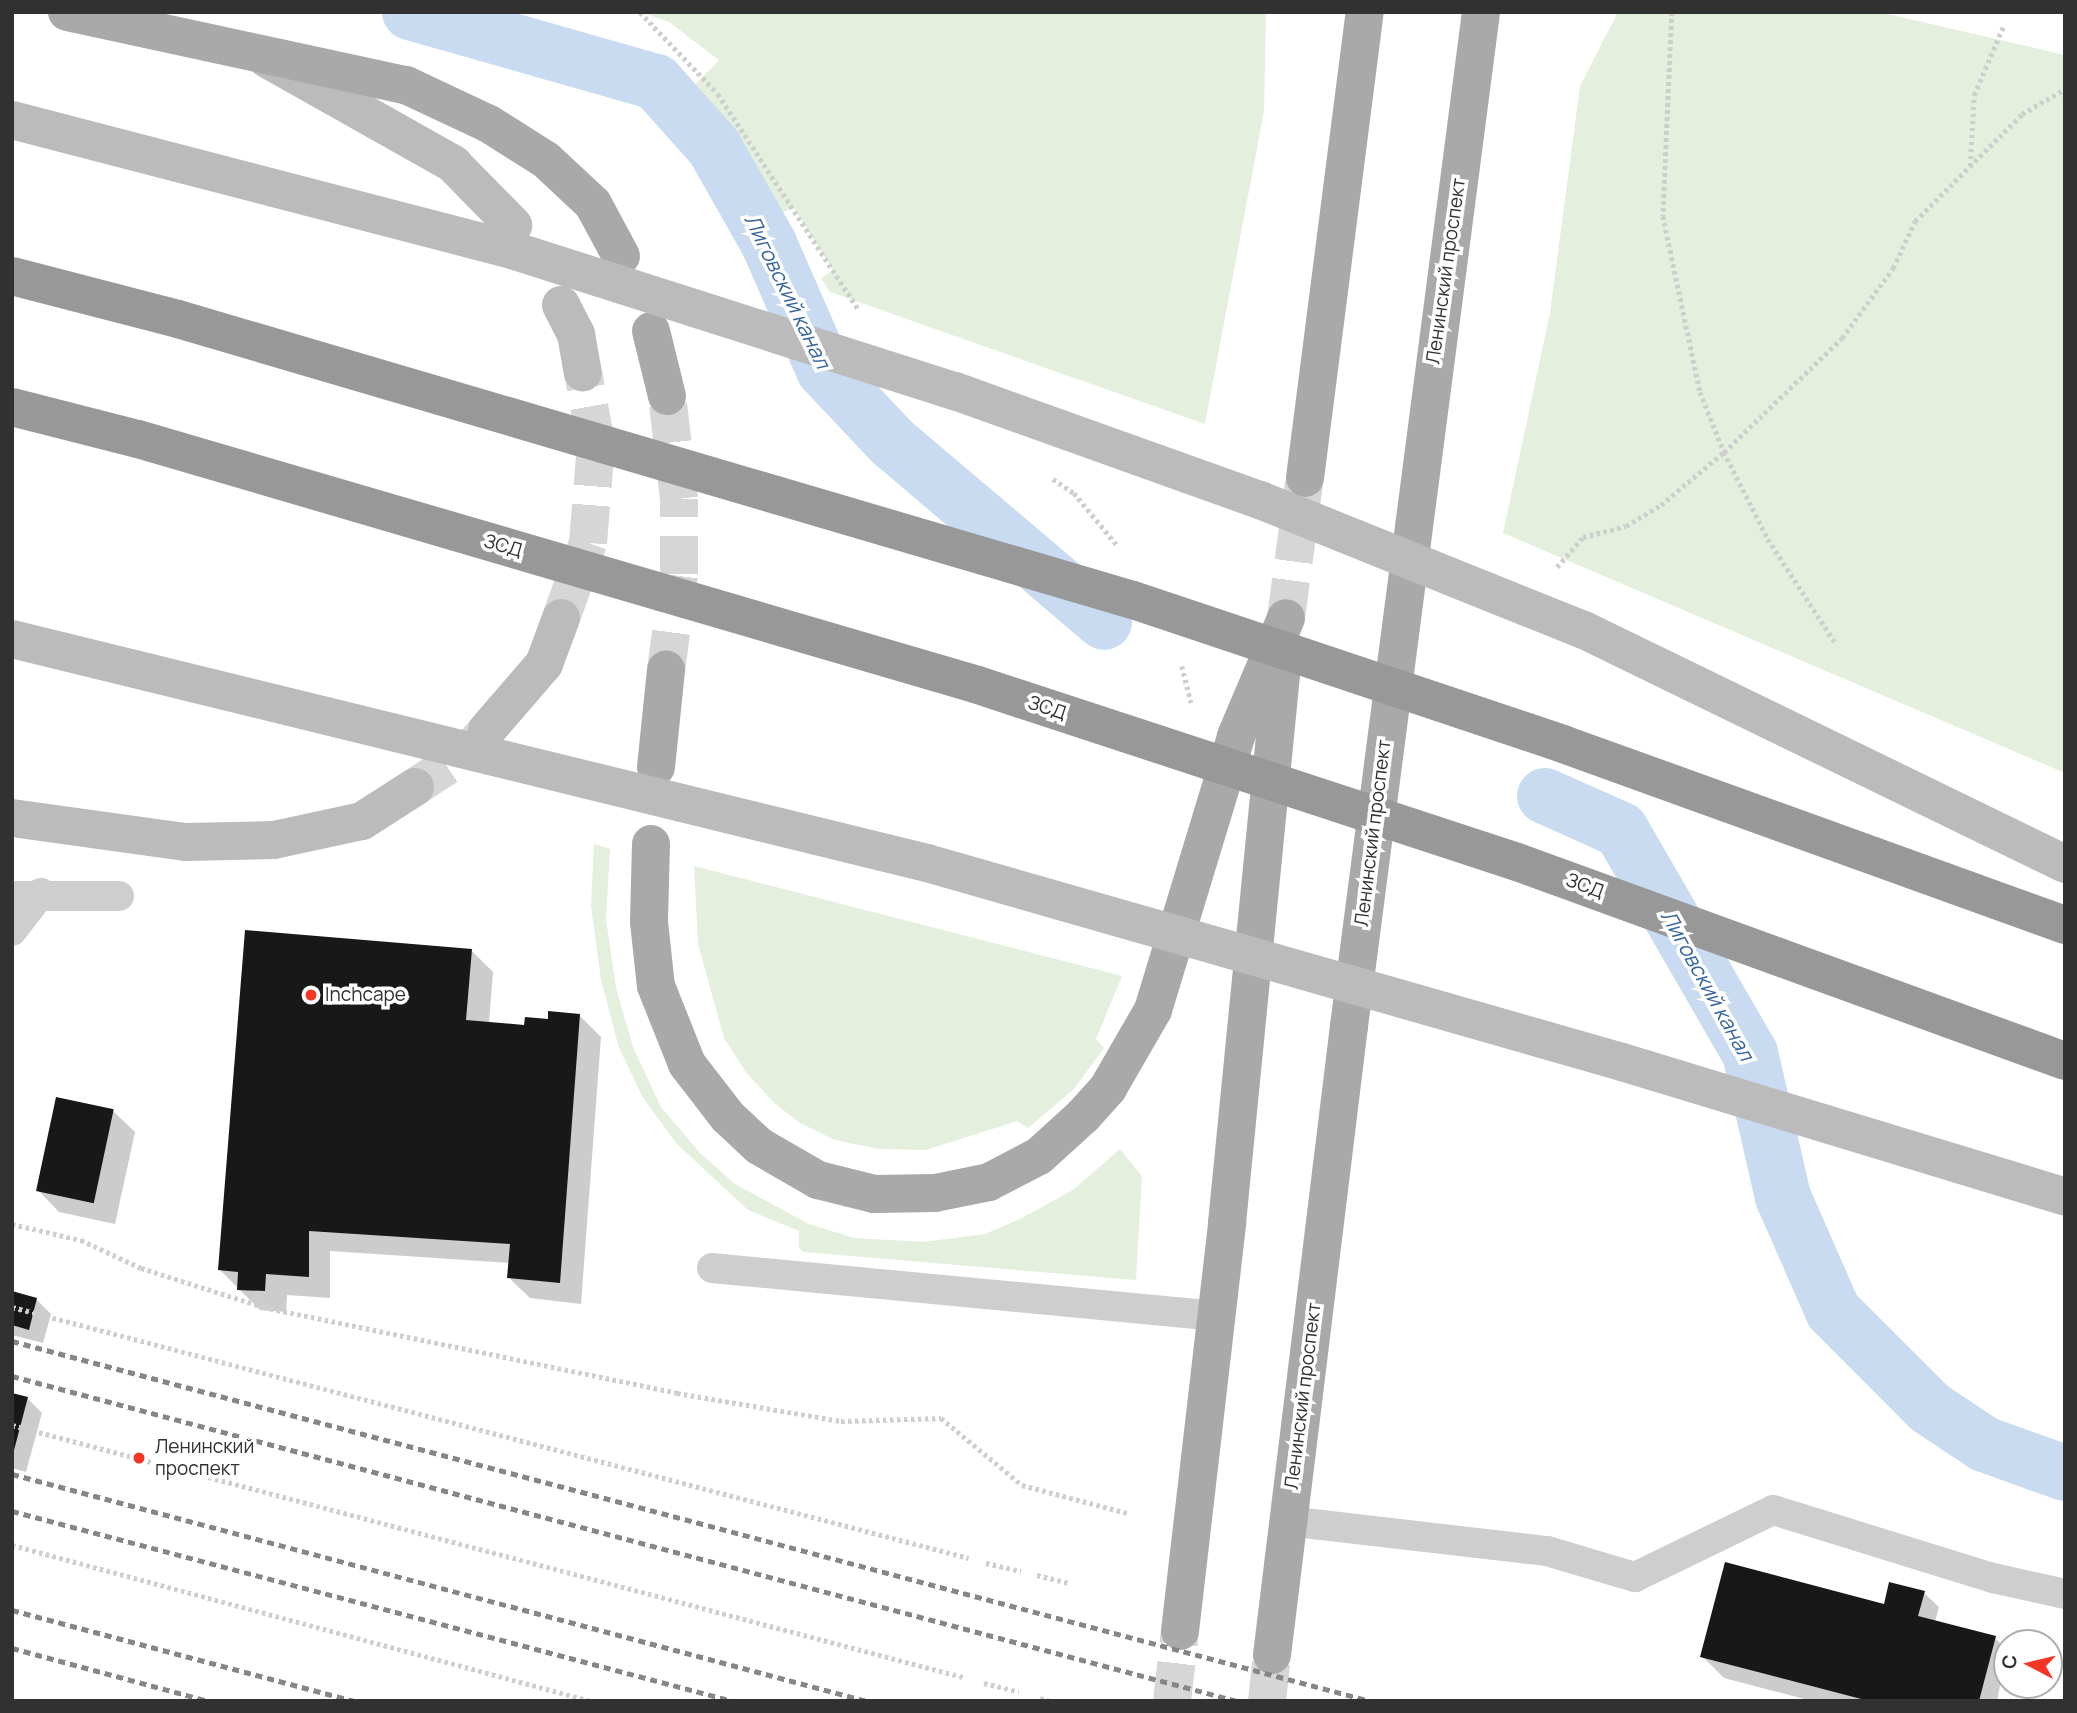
<!DOCTYPE html>
<html>
<head>
<meta charset="utf-8">
<style>
	body { margin:0 }
	#map { position:relative; width:2077px; height:1713px; overflow:hidden; background:#fff; font-family:Manrope,sans-serif }
	div>[style] { position:absolute }
	.green>* { inset:0; background:#e5efde }
	.shadow>* { inset:0; background:#0003 }
	.canal>* { height:56px; margin:-28px; padding:0 28px; transform-origin:28px; border-radius:28px; background:#c9dbf0 }
	.building>* { inset:0; background:#181818; transform-origin:0 0 }
	.secondary-tunnel>* { height:38px; margin-top:-19px; transform-origin:0; background:repeating-linear-gradient(90deg,#d6d6d6 0 38px,transparent 0 57px) }
	.primary-tunnel>* { height:38px; margin-top:-19px; transform-origin:0; background:repeating-linear-gradient(90deg,#d6d6d6 0 38px,transparent 0 57px) }
	.path>* { height:4.5px; margin-top:-2.25px; transform-origin:0; background:repeating-linear-gradient(90deg,#cecece 0 3.5px,transparent 0 7px) }
	.service>* { height:30px; margin:-15px; padding:0 15px; transform-origin:15px; border-radius:15px; background:#cecece }
	.secondary>* { height:38px; margin:-19px; padding:0 19px; transform-origin:19px; border-radius:19px; background:#bbb }
	.primary>* { height:38px; margin:-19px; padding:0 19px; transform-origin:19px; border-radius:19px; background:#a9a9a9 }
	.rail>* { height:5px; margin-top:-2.5px; transform-origin:0; background:repeating-linear-gradient(90deg,#868686 0 7px,transparent 0 12px) }
	.secondary-bridge>* { height:38px; margin:-19px; padding:0 19px; transform-origin:19px; border-radius:19px; background:#bbb }
	.motorway-bridge>* { height:38px; margin:-19px; padding:0 19px; transform-origin:19px; border-radius:19px; background:#989898 }
	.dots>* { width:19px; height:19px; translate:-50% -50%; box-sizing:border-box; border:4px solid #fff; border-radius:50% }
	span { translate:-50% -50%; white-space:nowrap; text-align:center; line-height:1.15; -webkit-text-stroke:7px #fff; paint-order:stroke }
	.street-label { font-size:19px; color:#313131 }
	.poi-label { font-size:19px; color:#313131 }
	.left { translate:0 -50%; text-align:left }
	.water-label { font-size:21px; color:#36669d; font-style:italic }
	.frame { position:absolute; inset:0; border:14px solid #313131; pointer-events:none }
	.north { position:absolute; left:1993px; top:1629px; width:70px; height:70px; box-sizing:border-box; background:#fff; border:2px solid #adadad; border-radius:50%; rotate:277deg; font-size:19px; font-weight:700; line-height:28px; text-align:center; color:#313131 }
	.north::after { content:''; display:block; margin:auto; width:24px; height:32px; background:#f63525; clip-path:polygon(50% 0,100% 100%,50% 72%,0 100%) }
</style>
</head>
<body>
<div id="map">
	<div class="green">
		<i style="clip-path:polygon(640px 12px,1266px 12px,1264px 111px,1205px 424px,830px 292px,821px 278px,833px 270px,794px 208px,780px 213px,692px 88px,719px 60px,669px 22px)"></i>
		<i style="clip-path:polygon(1618px 12px,1879px 12px,2065px 55px,2065px 773px,1503px 533px,1550px 313px,1580px 86px)"></i>
		<i style="clip-path:polygon(594px 844px,610px 849px,606px 919px,616px 988px,633px 1047px,661px 1107px,700px 1153px,735px 1184px,809px 1224px,854px 1238px,923px 1242px,985px 1234px,1020px 1219px,1073px 1190px,1120px 1149px,1142px 1176px,1136px 1280px,803px 1252px,799px 1248px,799px 1231px,748px 1210px,677px 1144px,643px 1098px,619px 1048px,601px 980px,591px 905px)"></i>
		<i style="clip-path:polygon(694px 866px,1122px 976px,1096px 1039px,1104px 1048px,1074px 1089px,1028px 1128px,1017px 1121px,926px 1150px,879px 1149px,835px 1140px,800px 1123px,773px 1102px,746px 1072px,724px 1038px,698px 944px)"></i>
	</div>
	<div class="shadow">
		<i style="clip-path:polygon(472px 951px,493px 972px,489px 1023px,526px 1026px,580px 1016px,601px 1037px,581px 1304px,530px 1298px,508px 1277px,510px 1263px,330px 1251px,330px 1298px,287px 1295px,286px 1312px,260px 1310px,220px 1270px)"></i>
		<i style="clip-path:polygon(113px 1111px,135px 1132px,115px 1224px,59px 1212px,38px 1190px)"></i>
		<i style="clip-path:polygon(12px 1293px,36px 1299px,51px 1314px,43px 1343px,12px 1335px)"></i>
		<i style="clip-path:polygon(12px 1395px,28px 1399px,42px 1413px,26px 1472px,12px 1468px)"></i>
		<i style="clip-path:polygon(1924px 1593px,1939px 1607px,1935px 1622px,1995px 1638px,2007px 1650px,1997px 1701px,1812px 1701px,1724px 1678px,1702px 1656px)"></i>
	</div>
	<div class="canal">
		<i style="left:410px;top:12px;width:256px;rotate:15.9deg"></i>
		<i style="left:656px;top:82px;width:87px;rotate:48.3deg"></i>
		<i style="left:714px;top:147px;width:112px;rotate:60.4deg"></i>
		<i style="left:769px;top:244px;width:137px;rotate:66.4deg"></i>
		<i style="left:824px;top:370px;width:99px;rotate:46.6deg"></i>
		<i style="left:892px;top:442px;width:278px;rotate:40.3deg"></i>
		<i style="left:1545px;top:796px;width:83px;rotate:24.1deg"></i>
		<i style="left:1621px;top:830px;width:258px;rotate:60deg"></i>
		<i style="left:1750px;top:1053px;width:148px;rotate:77.1deg"></i>
		<i style="left:1783px;top:1197px;width:124px;rotate:66.3deg"></i>
		<i style="left:1833px;top:1311px;width:137px;rotate:45deg"></i>
		<i style="left:1930px;top:1408px;width:65px;rotate:33.7deg"></i>
		<i style="left:1984px;top:1444px;width:86px;rotate:19.7deg"></i>
	</div>
	<div class="building">
		<i style="clip-path:polygon(245px 930px,472px 949px,466px 1020px,524px 1025px,525px 1017px,548px 1019px,548px 1011px,580px 1014px,560px 1283px,507px 1278px,510px 1244px,309px 1231px,309px 1277px,266px 1274px,265px 1291px,237px 1290px,238px 1272px,218px 1270px)"></i>
		<i style="left:56px;top:1097px;width:59px;height:96px;rotate:12deg"></i>
		<i style="clip-path:polygon(12px 1291px,37px 1298px,29px 1330px,12px 1325px)"></i>
		<i style="clip-path:polygon(12px 1393px,28px 1397px,13px 1454px,12px 1454px)"></i>
		<i style="clip-path:polygon(1725px 1562px,1884px 1604px,1889px 1582px,1925px 1591px,1918px 1616px,1996px 1636px,1979px 1701px,1869px 1701px,1700px 1657px)"></i>
	</div>
	<div class="secondary-tunnel">
		<i style="left:561px;top:618px;width:80px;rotate:-70.2deg"></i>
		<i style="left:588px;top:543px;width:99px;rotate:-85.4deg"></i>
		<i style="left:596px;top:444px;width:73px;rotate:-100.2deg"></i>
		<i style="left:415px;top:787px;width:64px;rotate:-33.4deg"></i>
		<i style="left:468px;top:752px;width:29px;rotate:-49deg"></i>
	</div>
	<div class="primary-tunnel">
		<i style="left:1286px;top:618px;width:136px;rotate:-82.4deg"></i>
		<i style="left:666px;top:670px;width:97px;rotate:-82.3deg"></i>
		<i style="left:679px;top:574px;width:75px;rotate:-90deg"></i>
		<i style="left:679px;top:499px;width:104px;rotate:-96.6deg"></i>
		<i style="left:1172px;top:1701px;width:70px;rotate:-83.5deg"></i>
		<i style="left:1267px;top:1701px;width:46px;rotate:-83.8deg"></i>
	</div>
	<div class="path">
		<i style="left:640px;top:12px;width:113px;rotate:46.4deg"></i>
		<i style="left:718px;top:94px;width:257px;rotate:56.9deg"></i>
		<i style="left:1672px;top:12px;width:204px;rotate:92.5deg"></i>
		<i style="left:1663px;top:216px;width:180px;rotate:78.1deg"></i>
		<i style="left:1700px;top:392px;width:65px;rotate:68.2deg"></i>
		<i style="left:1724px;top:452px;width:97px;rotate:63.2deg"></i>
		<i style="left:1768px;top:539px;width:125px;rotate:57.1deg"></i>
		<i style="left:1970px;top:166px;width:71px;rotate:-86.8deg"></i>
		<i style="left:1974px;top:95px;width:74px;rotate:-66.9deg"></i>
		<i style="left:1053px;top:479px;width:25px;rotate:34deg"></i>
		<i style="left:1074px;top:493px;width:67px;rotate:50.4deg"></i>
		<i style="left:1557px;top:567px;width:40px;rotate:-49deg"></i>
		<i style="left:1583px;top:537px;width:44px;rotate:-14.3deg"></i>
		<i style="left:1626px;top:526px;width:41px;rotate:-31deg"></i>
		<i style="left:1661px;top:505px;width:82px;rotate:-40.1deg"></i>
		<i style="left:1724px;top:452px;width:164px;rotate:-44deg"></i>
		<i style="left:1842px;top:338px;width:87px;rotate:-53.9deg"></i>
		<i style="left:1893px;top:268px;width:52px;rotate:-64.9deg"></i>
		<i style="left:1915px;top:221px;width:151px;rotate:-45deg"></i>
		<i style="left:2022px;top:114px;width:50px;rotate:-30.2deg"></i>
		<i style="left:1182px;top:666px;width:38px;rotate:76deg"></i>
		<i style="left:12px;top:1224px;width:71px;rotate:13.1deg"></i>
		<i style="left:81px;top:1240px;width:66px;rotate:25deg"></i>
		<i style="left:141px;top:1268px;width:128px;rotate:17.7deg"></i>
		<i style="left:263px;top:1307px;width:423px;rotate:11.7deg"></i>
		<i style="left:677px;top:1393px;width:166px;rotate:9.7deg"></i>
		<i style="left:841px;top:1421px;width:100px;rotate:-1.7deg"></i>
		<i style="left:941px;top:1418px;width:105px;rotate:39.6deg"></i>
		<i style="left:1022px;top:1485px;width:109px;rotate:14.9deg"></i>
		<i style="left:12px;top:1307px;width:989px;rotate:14.7deg"></i>
		<i style="left:12px;top:1425px;width:987px;rotate:14.85deg"></i>
		<i style="left:12px;top:1545px;width:600px;rotate:15.08deg"></i>
		<i style="left:986px;top:1563px;width:36px;rotate:13deg"></i>
		<i style="left:1037px;top:1575px;width:34px;rotate:14deg"></i>
		<i style="left:984px;top:1683px;width:36px;rotate:14deg"></i>
		<i style="left:1040px;top:1698px;width:10px;rotate:17deg"></i>
	</div>
	<div class="service">
		<i style="left:12px;top:896px;width:107px"></i>
		<i style="left:12px;top:931px;width:48px;rotate:-52.7deg"></i>
		<i style="left:712px;top:1268px;width:507px;rotate:5.43deg"></i>
		<i style="left:1287px;top:1521px;width:262px;rotate:6.6deg"></i>
		<i style="left:1547px;top:1551px;width:92px;rotate:16.5deg"></i>
		<i style="left:1635px;top:1577px;width:153px;rotate:-25.9deg"></i>
		<i style="left:1773px;top:1510px;width:230px;rotate:17.2deg"></i>
		<i style="left:1993px;top:1578px;width:74px;rotate:12.5deg"></i>
	</div>
	<div class="secondary">
		<i style="left:267px;top:59px;width:214px;rotate:29.4deg"></i>
		<i style="left:453px;top:164px;width:86px;rotate:45.5deg"></i>
		<i style="left:561px;top:305px;width:33px;rotate:63deg"></i>
		<i style="left:576px;top:334px;width:39px;rotate:80deg"></i>
		<i style="left:487px;top:730px;width:87px;rotate:-49.2deg"></i>
		<i style="left:544px;top:664px;width:49px;rotate:-69.7deg"></i>
		<i style="left:12px;top:818px;width:175px;rotate:7.9deg"></i>
		<i style="left:185px;top:842px;width:89px;rotate:-1.3deg"></i>
		<i style="left:274px;top:840px;width:90px;rotate:-12.2deg"></i>
		<i style="left:362px;top:821px;width:63px;rotate:-32.7deg"></i>
	</div>
	<div class="primary">
		<i style="left:67px;top:12px;width:347px;rotate:12.2deg"></i>
		<i style="left:406px;top:85px;width:92px;rotate:25.2deg"></i>
		<i style="left:489px;top:124px;width:67px;rotate:32.3deg"></i>
		<i style="left:546px;top:160px;width:64px;rotate:43.1deg"></i>
		<i style="left:593px;top:204px;width:59px;rotate:61.7deg"></i>
		<i style="left:651px;top:331px;width:67px;rotate:76.2deg"></i>
		<i style="left:1305px;top:478px;width:470px;rotate:-82.7deg"></i>
		<i style="left:656px;top:767px;width:98px;rotate:-84.1deg"></i>
		<i style="left:651px;top:844px;width:78px;rotate:91.5deg"></i>
		<i style="left:649px;top:922px;width:64px;rotate:83.8deg"></i>
		<i style="left:656px;top:986px;width:84px;rotate:68.3deg"></i>
		<i style="left:687px;top:1064px;width:67px;rotate:52.3deg"></i>
		<i style="left:728px;top:1117px;width:42px;rotate:43.1deg"></i>
		<i style="left:759px;top:1146px;width:68px;rotate:30deg"></i>
		<i style="left:818px;top:1180px;width:58px;rotate:14deg"></i>
		<i style="left:874px;top:1194px;width:61px;rotate:-0.9deg"></i>
		<i style="left:935px;top:1193px;width:55px;rotate:-11.5deg"></i>
		<i style="left:989px;top:1182px;width:56px;rotate:-27.5deg"></i>
		<i style="left:1039px;top:1156px;width:59px;rotate:-42.3deg"></i>
		<i style="left:1083px;top:1116px;width:38px;rotate:-48deg"></i>
		<i style="left:1108px;top:1088px;width:90px;rotate:-60deg"></i>
		<i style="left:1153px;top:1010px;width:286px;rotate:-73.1deg"></i>
		<i style="left:1236px;top:736px;width:128px;rotate:-67deg"></i>
		<i style="left:1180px;top:1631px;width:411px;rotate:-83.4deg"></i>
		<i style="left:1227px;top:1223px;width:571px;rotate:-84.37deg"></i>
		<i style="left:1272px;top:1655px;width:634px;rotate:-83.02deg"></i>
		<i style="left:1349px;top:1026px;width:1023px;rotate:-82.58deg"></i>
	</div>
	<div class="rail">
		<i style="left:12px;top:1341px;width:1406px;rotate:14.84deg"></i>
		<i style="left:12px;top:1376px;width:1267px;rotate:14.86deg"></i>
		<i style="left:12px;top:1474px;width:885px;rotate:14.87deg"></i>
		<i style="left:12px;top:1511px;width:746px;rotate:14.76deg"></i>
		<i style="left:12px;top:1610px;width:355px;rotate:14.9deg"></i>
		<i style="left:12px;top:1648px;width:204px;rotate:15.1deg"></i>
	</div>
	<div class="secondary-bridge">
		<i style="left:12px;top:120px;width:517px;rotate:14.57deg"></i>
		<i style="left:512px;top:250px;width:465px;rotate:17.7deg"></i>
		<i style="left:955px;top:391px;width:324px;rotate:19.7deg"></i>
		<i style="left:1260px;top:500px;width:349px;rotate:21.9deg"></i>
		<i style="left:1584px;top:630px;width:535px;rotate:25.94deg"></i>
		<i style="left:12px;top:639px;width:942px;rotate:13.76deg"></i>
		<i style="left:927px;top:863px;width:723px;rotate:15.98deg"></i>
		<i style="left:1622px;top:1062px;width:463px;rotate:16.9deg"></i>
	</div>
	<div class="motorway-bridge">
		<i style="left:12px;top:276px;width:171px;rotate:14.5deg"></i>
		<i style="left:178px;top:319px;width:995px;rotate:16.4deg"></i>
		<i style="left:1133px;top:600px;width:453px;rotate:18.5deg"></i>
		<i style="left:1563px;top:744px;width:534px;rotate:19.83deg"></i>
		<i style="left:12px;top:407px;width:130px;rotate:14.3deg"></i>
		<i style="left:138px;top:439px;width:875px;rotate:16.32deg"></i>
		<i style="left:978px;top:685px;width:567px;rotate:18.18deg"></i>
		<i style="left:1517px;top:862px;width:583px;rotate:19.96deg"></i>
	</div>
	<div class="dots">
		<i style="left:311px;top:995px;background:#f63525"></i>
		<i style="left:139px;top:1458px;background:#f63525"></i>
	</div>
	<div class="street-label">
		<span style="left:1446px;top:271px;rotate:-82deg">Ленинский проспект</span>
		<span style="left:503px;top:546px;rotate:16deg">ЗСД</span>
		<span style="left:1047px;top:708px;rotate:18deg">ЗСД</span>
		<span style="left:1373px;top:833px;rotate:-83deg">Ленинский проспект</span>
		<span style="left:1585px;top:886px;rotate:20deg">ЗСД</span>
		<span style="left:1303px;top:1396px;rotate:-83deg">Ленинский проспект</span>
	</div>
	<div class="poi-label">
		<span class="left" style="left:325px;top:995px">Inchcape</span>
		<span class="left" style="left:155px;top:1458px">Ленинский<br>проспект</span>
	</div>
	<div class="water-label">
		<span style="left:788px;top:291px;rotate:64deg">Лиговский канал</span>
		<span style="left:1708px;top:985px;rotate:61deg">Лиговский канал</span>
	</div>
	<div class="frame"></div>
	<div class="north">С</div>
</div>
</body>
</html>
